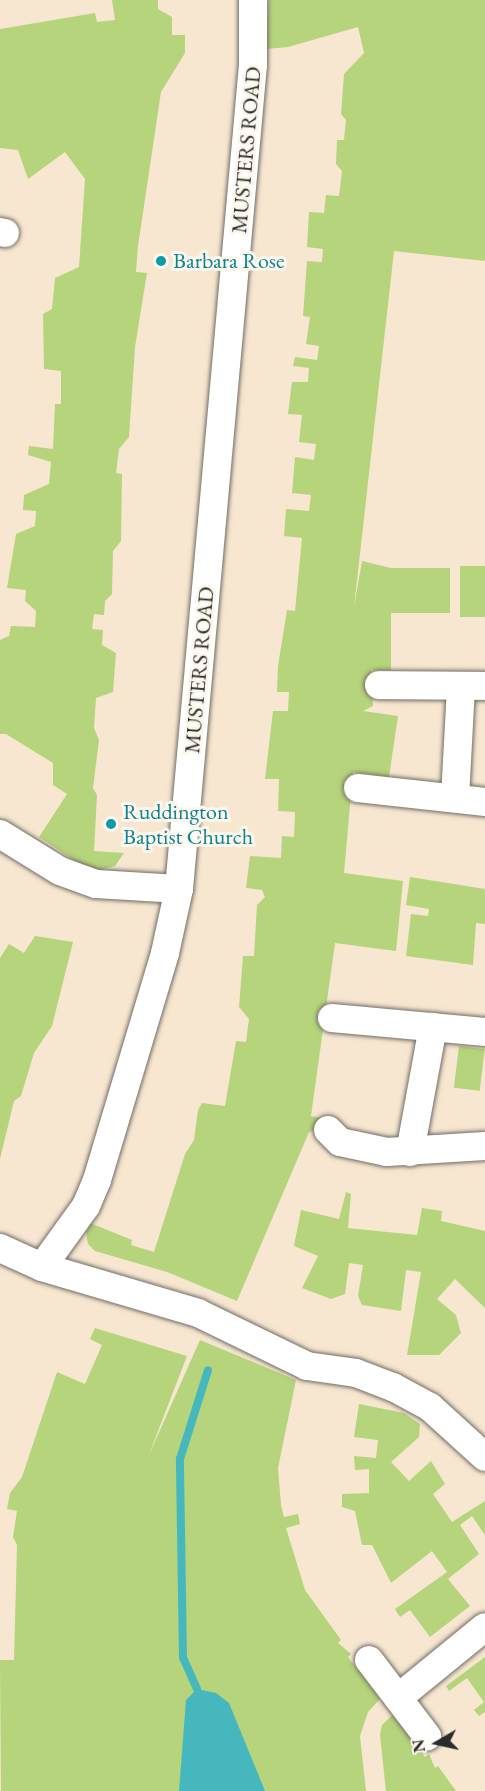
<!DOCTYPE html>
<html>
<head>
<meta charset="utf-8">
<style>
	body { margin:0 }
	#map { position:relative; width:485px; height:1791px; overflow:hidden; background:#f7e7d1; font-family:"EB Garamond",serif }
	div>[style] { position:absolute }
	.green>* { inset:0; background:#b5d47b; transform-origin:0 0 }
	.water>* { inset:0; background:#47b7be }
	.stream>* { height:8px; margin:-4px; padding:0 4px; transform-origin:4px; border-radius:4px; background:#47b7be }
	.roads { filter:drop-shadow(0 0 2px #726d65) drop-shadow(0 0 2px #726d65) }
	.minor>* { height:28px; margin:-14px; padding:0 14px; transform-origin:14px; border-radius:14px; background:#fff }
	.dots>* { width:16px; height:16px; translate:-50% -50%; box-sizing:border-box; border:3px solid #fbf7ec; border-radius:50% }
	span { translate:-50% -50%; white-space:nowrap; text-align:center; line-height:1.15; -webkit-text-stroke:6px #fbf7ec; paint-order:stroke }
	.street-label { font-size:22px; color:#2b2b2b }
	.culture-label { font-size:22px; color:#0d838f }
	.left { translate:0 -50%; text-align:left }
	.north { position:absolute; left:407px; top:1713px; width:60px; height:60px; -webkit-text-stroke:4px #fbf7ec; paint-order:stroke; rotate:261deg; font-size:16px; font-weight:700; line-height:24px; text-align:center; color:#2b2b2b }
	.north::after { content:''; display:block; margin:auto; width:21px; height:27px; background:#2b2b2b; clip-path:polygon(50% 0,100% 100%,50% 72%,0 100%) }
</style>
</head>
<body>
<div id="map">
	<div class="green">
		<i style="clip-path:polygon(112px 0,158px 0,158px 9px,172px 17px,172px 35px,185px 35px,185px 53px,161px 92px,138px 246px,136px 272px,147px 273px,135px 347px,129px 437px,119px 449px,116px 473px,122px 474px,121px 541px,113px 551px,112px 594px,105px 601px,104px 615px,94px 614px,92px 629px,103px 630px,102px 645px,116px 653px,113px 692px,96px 698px,94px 728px,99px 740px,93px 788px,97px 795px,94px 851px,124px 853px,115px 866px,92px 872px,39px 837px,67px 794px,53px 785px,53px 763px,6px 734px,0 734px,0 640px,9px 636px,11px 626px,35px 627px,36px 611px,25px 601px,26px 590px,7px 588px,16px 534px,35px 526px,36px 511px,23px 510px,24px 495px,49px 484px,51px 462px,28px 455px,29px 446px,53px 449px,55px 404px,61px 404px,61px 371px,44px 369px,43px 314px,52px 309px,55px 278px,79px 267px,85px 179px,65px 152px,28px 179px,18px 150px,0 148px,0 29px,95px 13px,97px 22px,115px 20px)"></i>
		<i style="clip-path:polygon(269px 0,485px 0,485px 261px,394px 251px,354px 607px,362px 561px,391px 568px,450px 568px,450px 613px,391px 613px,391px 670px,371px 670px,373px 706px,363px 711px,398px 716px,389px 777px,353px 772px,344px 873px,403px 881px,396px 951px,335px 943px,311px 1116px,332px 1120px,331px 1126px,309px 1132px,237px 1301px,167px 1272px,95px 1251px,88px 1244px,86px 1233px,90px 1223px,132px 1240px,131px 1245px,154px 1252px,185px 1154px,194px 1140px,198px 1110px,202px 1103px,225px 1106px,236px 1041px,246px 1042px,249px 1019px,239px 1007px,243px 956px,254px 956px,257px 905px,265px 897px,262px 890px,246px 888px,250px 856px,281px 858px,282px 836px,294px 837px,295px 812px,278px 811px,279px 779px,265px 779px,273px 711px,288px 711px,289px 692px,277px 692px,278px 666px,287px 610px,295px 611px,302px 538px,284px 536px,286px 509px,309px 511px,311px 495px,292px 493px,295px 457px,314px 460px,316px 444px,299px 442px,302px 415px,288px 414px,292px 382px,308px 382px,309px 368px,293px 366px,295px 357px,317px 360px,319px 346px,306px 344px,310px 317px,303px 316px,307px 261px,322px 262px,323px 249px,307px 247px,309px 212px,324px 213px,326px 195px,339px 196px,342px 171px,336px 164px,337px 140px,344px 140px,346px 120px,341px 114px,344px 74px,364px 53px,358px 27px,288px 47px,266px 49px)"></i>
		<i style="left:460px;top:566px;width:25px;height:51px"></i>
		<i style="clip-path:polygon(410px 877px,485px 889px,485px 924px,476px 923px,473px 965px,406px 956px,411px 914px,428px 916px,429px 909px,406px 905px)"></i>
		<i style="clip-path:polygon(35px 936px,73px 942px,52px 1026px,34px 1053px,21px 1096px,14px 1101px,0 1159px,0 958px,9px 944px,24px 953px)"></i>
		<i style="left:459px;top:1046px;width:26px;height:42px;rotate:7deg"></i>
		<i style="clip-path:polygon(346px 1192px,351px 1194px,348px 1228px,417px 1235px,422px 1208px,442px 1211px,441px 1221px,485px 1231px,485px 1308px,455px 1279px,437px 1299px,456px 1315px,461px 1333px,439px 1355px,407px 1355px,421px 1272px,406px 1270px,401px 1311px,362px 1305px,358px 1296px,363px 1265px,349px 1263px,345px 1294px,331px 1299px,302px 1288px,318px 1256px,294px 1246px,301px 1210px,339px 1219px)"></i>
		<i style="clip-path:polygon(95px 1328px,187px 1356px,148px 1457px,200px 1340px,296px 1380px,278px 1468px,281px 1505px,284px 1517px,298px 1514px,300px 1524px,286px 1528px,305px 1590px,341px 1640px,338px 1643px,351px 1654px,348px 1657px,380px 1699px,368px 1712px,360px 1736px,366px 1791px,1px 1791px,0 1660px,14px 1660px,17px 1545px,13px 1537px,17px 1511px,7px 1509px,10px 1493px,22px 1477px,57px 1372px,85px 1384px,102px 1345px,90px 1339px)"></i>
		<i style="clip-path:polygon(359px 1404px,404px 1413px,420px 1424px,419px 1437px,391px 1462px,409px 1481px,431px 1461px,445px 1484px,433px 1494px,452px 1522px,485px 1501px,485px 1535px,472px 1516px,460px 1525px,479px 1554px,448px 1579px,470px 1606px,430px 1637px,410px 1610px,400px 1617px,395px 1609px,447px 1572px,432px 1551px,391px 1583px,372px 1545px,362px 1545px,355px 1511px,342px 1507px,342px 1494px,369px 1493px,369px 1469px,355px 1470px,354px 1456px,376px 1458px,378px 1440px,354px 1437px)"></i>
		<i style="clip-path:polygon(485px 1657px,485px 1712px,479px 1716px,474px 1710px,484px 1702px,467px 1678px,449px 1691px,446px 1686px)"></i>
		<i style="clip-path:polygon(392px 1715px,425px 1757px,429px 1754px,435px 1768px,438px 1766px,456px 1791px,386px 1791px,380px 1735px,382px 1725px)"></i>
	</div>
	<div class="water">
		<i style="clip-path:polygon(197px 1689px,216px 1693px,229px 1703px,265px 1791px,179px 1791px,186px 1700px)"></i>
	</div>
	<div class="stream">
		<i style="left:197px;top:1689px;width:34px;rotate:-114deg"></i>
		<i style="left:183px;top:1658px;width:199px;rotate:-90.9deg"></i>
		<i style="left:180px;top:1459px;width:93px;rotate:-72.5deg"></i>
	</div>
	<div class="roads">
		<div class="minor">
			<i style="left:0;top:232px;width:5px;rotate:11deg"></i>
			<i style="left:379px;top:685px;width:106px;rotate:0.5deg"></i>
			<i style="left:358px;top:788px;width:128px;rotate:6.3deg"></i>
			<i style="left:455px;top:798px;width:112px;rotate:-86.9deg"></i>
			<i style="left:0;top:834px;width:70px;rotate:31.7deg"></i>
			<i style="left:60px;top:871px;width:38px;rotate:20deg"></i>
			<i style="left:96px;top:884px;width:83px;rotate:3.4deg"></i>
			<i style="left:332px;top:1018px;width:154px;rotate:5.2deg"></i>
			<i style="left:328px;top:1130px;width:17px;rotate:45deg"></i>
			<i style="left:340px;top:1142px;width:48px;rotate:12deg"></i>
			<i style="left:387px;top:1152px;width:98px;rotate:-3.5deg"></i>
			<i style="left:410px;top:1152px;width:127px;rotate:-79.6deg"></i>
			<i style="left:0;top:1248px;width:46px;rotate:24.3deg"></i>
			<i style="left:42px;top:1267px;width:163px;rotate:16.4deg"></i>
			<i style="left:198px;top:1313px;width:121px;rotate:25.9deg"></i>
			<i style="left:307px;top:1366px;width:49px;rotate:8.1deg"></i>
			<i style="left:356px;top:1373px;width:40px;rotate:21deg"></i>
			<i style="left:393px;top:1387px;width:42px;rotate:28.4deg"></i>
			<i style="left:430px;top:1407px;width:74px;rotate:42.3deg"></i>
			<i style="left:42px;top:1267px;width:75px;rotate:-54.2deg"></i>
			<i style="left:86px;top:1206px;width:28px;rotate:-67deg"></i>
			<i style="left:97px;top:1180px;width:237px;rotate:-73.3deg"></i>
			<i style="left:165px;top:953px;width:66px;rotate:-77.7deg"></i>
			<i style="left:179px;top:889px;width:827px;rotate:-84.87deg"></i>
			<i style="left:253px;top:65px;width:65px;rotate:-90deg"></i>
			<i style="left:369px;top:1660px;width:96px;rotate:52.7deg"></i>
			<i style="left:398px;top:1698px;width:112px;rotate:-39.2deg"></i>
		</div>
	</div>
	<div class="dots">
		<i style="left:161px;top:261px;background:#0f9aa8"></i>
		<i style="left:111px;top:824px;background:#0f9aa8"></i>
	</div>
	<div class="street-label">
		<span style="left:246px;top:150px;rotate:-85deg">MUSTERS ROAD</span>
		<span style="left:199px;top:670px;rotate:-85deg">MUSTERS ROAD</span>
	</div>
	<div class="culture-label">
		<span class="left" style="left:173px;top:261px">Barbara Rose</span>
		<span class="left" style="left:123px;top:824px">Ruddington<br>Baptist Church</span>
	</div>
	<div class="north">N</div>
</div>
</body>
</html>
